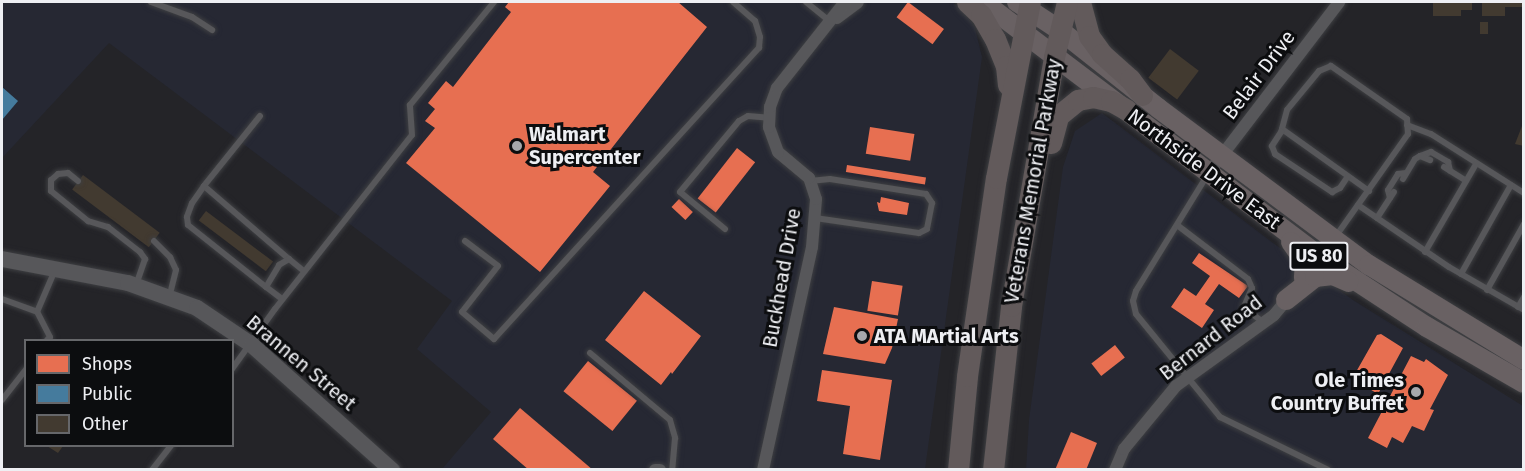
<!DOCTYPE html>
<html>
<head>
<meta charset="utf-8">
<style>
	body { margin:0 }
	#map { position:relative; width:1525px; height:471px; overflow:hidden; background:#242428; font-family:"Fira Sans",sans-serif }
	div>[style] { position:absolute }
	.built>* { inset:0; background:#262833 }
	.shops>* { inset:0; background:#e76f51; transform-origin:0 0 }
	.public>* { inset:0; background:#457b9d }
	.building>* { inset:0; background:#423a30; transform-origin:0 0 }
	.roads { filter:drop-shadow(0 0 2px #3e3f42) drop-shadow(0 0 2px #3e3f42) }
	.lane>* { height:6px; margin:-3px; padding:0 3px; transform-origin:3px; border-radius:3px; background:#57575a }
	.street>* { height:12px; margin:-6px; padding:0 6px; transform-origin:6px; border-radius:6px; background:#57575a }
	.secondary>* { height:16px; margin:-8px; padding:0 8px; transform-origin:8px; border-radius:8px; background:#57575a }
	.primary>* { height:20px; margin:-10px; padding:0 10px; transform-origin:10px; border-radius:10px; background:#696163 }
	.highway>* { height:21px; margin:-10.5px; padding:0 10.5px; transform-origin:10.5px; border-radius:10.5px; background:#625a5b }
	.dots>* { width:16px; height:16px; translate:-50% -50%; box-sizing:border-box; border:3px solid #0c0d0f; border-radius:50% }
	span { translate:-50% -50%; white-space:nowrap; text-align:center; line-height:1.15; -webkit-text-stroke:6px #0c0d0f; paint-order:stroke }
	.shield-label span { padding:2px 4px; background:#0c0d0f; border:2px solid; border-radius:4px; -webkit-text-stroke-width:0 }
	.shield-label { font-size:18px; color:#eeeff3; font-weight:700 }
	.street-label { font-size:20px; color:#eeeff3 }
	.poi-label { font-size:20px; color:#eeeff3; font-weight:700 }
	.left { translate:0 -50%; text-align:left }
	.right { translate:-100% -50%; text-align:right }
	.frame { position:absolute; inset:0; border:3px solid #eeeff3; pointer-events:none }
	.legend { position:absolute; left:24px; top:339px; width:210px; height:108px; box-sizing:border-box; background:#0c0d0f; border:2px solid #66676a; margin:0; padding:8px 10px; list-style:none; font-size:18px; color:#eeeff3 }
	.legend li { display:flex; align-items:center; gap:12px; height:30px }
	.legend b { width:30px; border:2px solid #66676a }
</style>
</head>
<body>
<div id="map">
	<div class="built">
		<i style="clip-path:polygon(2px 2px,952px 2px,964px 11px,975px 28px,982px 57px,925px 469px,442px 469px,491px 412px,417px 349px,452px 301px,109px 43px,2px 158px)"></i>
		<i style="clip-path:polygon(1102px 113px,1273px 243px,1353px 300px,1523px 406px,1523px 469px,1026px 470px,1029px 420px,1063px 167px,1075px 131px)"></i>
	</div>
	<div class="shops">
		<i style="clip-path:polygon(509px 2px,678px 2px,707px 27px,593px 172px,610px 186px,540px 272px,406px 163px,435px 128px,425px 121px,435px 109px,428px 103px,446px 81px,453px 87px,511px 12px,505px 7px)"></i>
		<i style="left:908px;top:2px;width:45px;height:19px;rotate:37deg"></i>
		<i style="left:870px;top:127px;width:45px;height:27px;rotate:9deg"></i>
		<i style="left:737px;top:148px;width:23px;height:64px;rotate:38deg"></i>
		<i style="left:847px;top:165px;width:80px;height:7px;rotate:9deg"></i>
		<i style="clip-path:polygon(881px 197px,909px 203px,907px 215px,879px 211px,877px 202px,880px 203px)"></i>
		<i style="left:679px;top:199px;width:19px;height:11px;rotate:43deg"></i>
		<i style="clip-path:polygon(1199px 253px,1248px 286px,1239px 298px,1219px 284px,1205px 304px,1214px 310px,1202px 328px,1171px 307px,1184px 288px,1196px 296px,1210px 276px,1192px 263px)"></i>
		<i style="left:872px;top:281px;width:31px;height:30px;rotate:9deg"></i>
		<i style="clip-path:polygon(644px 291px,701px 336px,672px 374px,671px 372px,661px 385px,605px 340px)"></i>
		<i style="clip-path:polygon(834px 307px,898px 319px,892px 348px,885px 364px,823px 354px)"></i>
		<i style="clip-path:polygon(1381px 334px,1403px 348px,1378px 394px,1356px 381px,1360px 374px,1356px 372px,1377px 335px)"></i>
		<i style="left:1115px;top:345px;width:16px;height:30px;rotate:52deg"></i>
		<i style="clip-path:polygon(1411px 356px,1424px 362px,1426px 359px,1448px 375px,1430px 409px,1434px 410px,1424px 431px,1412px 426px,1403px 443px,1392px 437px,1387px 448px,1368px 438px)"></i>
		<i style="left:588px;top:361px;width:63px;height:39px;rotate:39deg"></i>
		<i style="clip-path:polygon(822px 370px,892px 380px,880px 460px,843px 454px,850px 406px,817px 401px)"></i>
		<i style="clip-path:polygon(520px 408px,593px 470px,529px 470px,493px 439px)"></i>
		<i style="clip-path:polygon(1071px 432px,1097px 443px,1086px 470px,1055px 470px)"></i>
	</div>
	<div class="public">
		<i style="clip-path:polygon(2px 87px,18px 101px,2px 120px)"></i>
	</div>
	<div class="building">
		<i style="clip-path:polygon(1433px 2px,1472px 2px,1472px 10px,1461px 10px,1461px 16px,1433px 16px)"></i>
		<i style="clip-path:polygon(1482px 2px,1522px 2px,1522px 7px,1505px 7px,1505px 16px,1482px 16px)"></i>
		<i style="left:1480px;top:22px;width:8px;height:12px"></i>
		<i style="left:1170px;top:49px;width:36px;height:36px;rotate:37deg"></i>
		<i style="clip-path:polygon(1522px 126px,1524px 126px,1524px 146px,1515px 144px)"></i>
		<i style="left:83px;top:175px;width:96px;height:18px;rotate:37deg"></i>
		<i style="left:206px;top:211px;width:84px;height:12px;rotate:37deg"></i>
		<i style="clip-path:polygon(47px 446px,63px 446px,58px 453px)"></i>
	</div>
	<div class="roads">
		<div class="lane">
			<i style="left:151px;top:2px;width:44px;rotate:20.1deg"></i>
			<i style="left:192px;top:17px;width:24px;rotate:33deg"></i>
			<i style="left:806px;top:2px;width:32px;rotate:39deg"></i>
			<i style="left:260px;top:116px;width:90px;rotate:128.7deg"></i>
			<i style="left:204px;top:186px;width:112px;rotate:40.7deg"></i>
			<i style="left:1407px;top:125px;width:26px;rotate:21deg"></i>
			<i style="left:1431px;top:134px;width:110px;rotate:32.4deg"></i>
			<i style="left:1282px;top:129px;width:107px;rotate:35.5deg"></i>
			<i style="left:1420px;top:156px;width:12px;rotate:-20deg"></i>
			<i style="left:1431px;top:152px;width:20px;rotate:30deg"></i>
			<i style="left:1448px;top:162px;width:9px;rotate:77deg"></i>
			<i style="left:1444px;top:167px;width:26px;rotate:32deg"></i>
			<i style="left:1208px;top:174px;width:137px;rotate:121.6deg"></i>
			<i style="left:1136px;top:291px;width:10px;rotate:107deg"></i>
			<i style="left:1133px;top:301px;width:13px;rotate:77deg"></i>
			<i style="left:1136px;top:314px;width:133px;rotate:50.8deg"></i>
			<i style="left:1220px;top:417px;width:120px;rotate:26.1deg"></i>
			<i style="left:1403px;top:179px;width:23px;rotate:-59deg"></i>
			<i style="left:1415px;top:159px;width:6px;rotate:-31deg"></i>
			<i style="left:1420px;top:156px;width:11px;rotate:22deg"></i>
			<i style="left:78px;top:181px;width:13px;rotate:-141deg"></i>
			<i style="left:68px;top:173px;width:10px;rotate:174deg"></i>
			<i style="left:58px;top:174px;width:9px;rotate:139deg"></i>
			<i style="left:51px;top:180px;width:11px;rotate:90deg"></i>
			<i style="left:51px;top:191px;width:48px;rotate:39deg"></i>
			<i style="left:88px;top:221px;width:21px;rotate:17deg"></i>
			<i style="left:108px;top:227px;width:41px;rotate:38deg"></i>
			<i style="left:140px;top:252px;width:9px;rotate:54deg"></i>
			<i style="left:145px;top:259px;width:28px;rotate:109deg"></i>
			<i style="left:810px;top:181px;width:20px;rotate:-6deg"></i>
			<i style="left:830px;top:179px;width:97px;rotate:8.9deg"></i>
			<i style="left:926px;top:194px;width:11px;rotate:56deg"></i>
			<i style="left:932px;top:203px;width:26px;rotate:101deg"></i>
			<i style="left:927px;top:229px;width:9px;rotate:153deg"></i>
			<i style="left:919px;top:233px;width:105px;rotate:-171.8deg"></i>
			<i style="left:204px;top:186px;width:21px;rotate:125deg"></i>
			<i style="left:192px;top:203px;width:15px;rotate:110deg"></i>
			<i style="left:187px;top:217px;width:8px;rotate:83deg"></i>
			<i style="left:188px;top:225px;width:100px;rotate:38.5deg"></i>
			<i style="left:1390px;top:198px;width:8px;rotate:-104deg"></i>
			<i style="left:1388px;top:190px;width:19px;rotate:-58deg"></i>
			<i style="left:1398px;top:174px;width:8px;rotate:-7deg"></i>
			<i style="left:1358px;top:205px;width:110px;rotate:34.3deg"></i>
			<i style="left:1449px;top:267px;width:86px;rotate:29.8deg"></i>
			<i style="left:1377px;top:218px;width:31px;rotate:-57deg"></i>
			<i style="left:1177px;top:225px;width:89px;rotate:37.3deg"></i>
			<i style="left:1248px;top:279px;width:10px;rotate:66deg"></i>
			<i style="left:1252px;top:288px;width:21px;rotate:113deg"></i>
			<i style="left:1244px;top:307px;width:26px;rotate:39deg"></i>
			<i style="left:725px;top:229px;width:58px;rotate:-140.6deg"></i>
			<i style="left:680px;top:192px;width:92px;rotate:-50.3deg"></i>
			<i style="left:739px;top:121px;width:10px;rotate:-29deg"></i>
			<i style="left:748px;top:116px;width:21px;rotate:5deg"></i>
			<i style="left:1336px;top:236px;width:125px;rotate:-54.8deg"></i>
			<i style="left:1408px;top:134px;width:15px;rotate:-94deg"></i>
			<i style="left:1407px;top:119px;width:93px;rotate:-145.1deg"></i>
			<i style="left:1331px;top:66px;width:13px;rotate:157deg"></i>
			<i style="left:1319px;top:71px;width:50px;rotate:129.4deg"></i>
			<i style="left:1287px;top:110px;width:23px;rotate:105deg"></i>
			<i style="left:1281px;top:132px;width:17px;rotate:123deg"></i>
			<i style="left:1272px;top:146px;width:9px;rotate:69deg"></i>
			<i style="left:1275px;top:154px;width:69px;rotate:33.7deg"></i>
			<i style="left:1332px;top:192px;width:9px;rotate:-27deg"></i>
			<i style="left:1340px;top:188px;width:14px;rotate:-56deg"></i>
			<i style="left:154px;top:241px;width:23px;rotate:45deg"></i>
			<i style="left:170px;top:257px;width:14px;rotate:65deg"></i>
			<i style="left:176px;top:270px;width:29px;rotate:104deg"></i>
			<i style="left:465px;top:241px;width:41px;rotate:37.1deg"></i>
			<i style="left:498px;top:266px;width:58px;rotate:128deg"></i>
			<i style="left:462px;top:312px;width:42px;rotate:40.2deg"></i>
			<i style="left:494px;top:339px;width:394px;rotate:-47.7deg"></i>
			<i style="left:759px;top:48px;width:11px;rotate:-85deg"></i>
			<i style="left:760px;top:37px;width:17px;rotate:-107deg"></i>
			<i style="left:755px;top:21px;width:29px;rotate:-139deg"></i>
			<i style="left:1425px;top:252px;width:102px;rotate:-59.9deg"></i>
			<i style="left:1461px;top:274px;width:102px;rotate:-60.7deg"></i>
			<i style="left:1487px;top:290px;width:76px;rotate:-60.7deg"></i>
			<i style="left:2px;top:299px;width:37px;rotate:20deg"></i>
			<i style="left:282px;top:299px;width:20px;rotate:-143deg"></i>
			<i style="left:266px;top:287px;width:26px;rotate:-59deg"></i>
			<i style="left:279px;top:265px;width:12px;rotate:-31deg"></i>
			<i style="left:289px;top:259px;width:19px;rotate:39deg"></i>
			<i style="left:1518px;top:307px;width:12px;rotate:-59deg"></i>
			<i style="left:47px;top:340px;width:4px;rotate:-45deg"></i>
			<i style="left:50px;top:337px;width:28px;rotate:-117deg"></i>
			<i style="left:37px;top:312px;width:46px;rotate:-66.8deg"></i>
			<i style="left:590px;top:353px;width:104px;rotate:39.9deg"></i>
			<i style="left:670px;top:420px;width:19px;rotate:74deg"></i>
			<i style="left:675px;top:438px;width:32px;rotate:95deg"></i>
			<i style="left:232px;top:369px;width:74px;rotate:-54.4deg"></i>
			<i style="left:275px;top:309px;width:221px;rotate:-51.8deg"></i>
			<i style="left:412px;top:135px;width:30px;rotate:-94deg"></i>
			<i style="left:410px;top:105px;width:133px;rotate:-50.8deg"></i>
			<i style="left:2px;top:400px;width:39px;rotate:-52deg"></i>
			<i style="left:152px;top:470px;width:31px;rotate:-52deg"></i>
		</div>
		<div class="street">
			<i style="left:837px;top:18px;width:26px;rotate:-37deg"></i>
			<i style="left:1210px;top:171px;width:213px;rotate:-52.6deg"></i>
			<i style="left:655px;top:470px;width:5px"></i>
			<i style="left:763px;top:470px;width:228px;rotate:-77.6deg"></i>
			<i style="left:812px;top:247px;width:48px;rotate:-85.2deg"></i>
			<i style="left:816px;top:199px;width:22px;rotate:-108deg"></i>
			<i style="left:809px;top:178px;width:40px;rotate:-140deg"></i>
			<i style="left:778px;top:152px;width:27px;rotate:-110deg"></i>
			<i style="left:769px;top:127px;width:20px;rotate:-87deg"></i>
			<i style="left:770px;top:107px;width:20px;rotate:-70deg"></i>
			<i style="left:777px;top:88px;width:110px;rotate:-51.7deg"></i>
			<i style="left:1115px;top:470px;width:23px;rotate:-67deg"></i>
			<i style="left:1124px;top:449px;width:82px;rotate:-50.5deg"></i>
			<i style="left:1176px;top:386px;width:121px;rotate:-35.9deg"></i>
			<i style="left:1274px;top:315px;width:26px;rotate:-50deg"></i>
		</div>
		<div class="secondary">
			<i style="left:2px;top:259px;width:128px;rotate:10.8deg"></i>
			<i style="left:128px;top:283px;width:73px;rotate:19.9deg"></i>
			<i style="left:197px;top:308px;width:66px;rotate:33.9deg"></i>
			<i style="left:252px;top:345px;width:188px;rotate:41.8deg"></i>
		</div>
		<div class="primary">
			<i style="left:983px;top:2px;width:423px;rotate:37.1deg"></i>
			<i style="left:1320px;top:257px;width:128px;rotate:33.2deg"></i>
			<i style="left:1427px;top:327px;width:112px;rotate:30deg"></i>
			<i style="left:1017px;top:2px;width:53px;rotate:33.4deg"></i>
			<i style="left:1061px;top:31px;width:124px;rotate:38.4deg"></i>
			<i style="left:1158px;top:108px;width:263px;rotate:36.7deg"></i>
			<i style="left:1369px;top:265px;width:182px;rotate:31.5deg"></i>
			<i style="left:1291px;top:242px;width:24px;rotate:55deg"></i>
			<i style="left:1305px;top:262px;width:16px;rotate:94deg"></i>
			<i style="left:1286px;top:300px;width:37px;rotate:-38deg"></i>
			<i style="left:1315px;top:277px;width:18px;rotate:-6deg"></i>
			<i style="left:1333px;top:275px;width:17px;rotate:24deg"></i>
		</div>
		<div class="highway">
			<i style="left:967px;top:2px;width:19px;rotate:43deg"></i>
			<i style="left:981px;top:15px;width:28px;rotate:60deg"></i>
			<i style="left:995px;top:39px;width:29px;rotate:68deg"></i>
			<i style="left:1006px;top:66px;width:19px;rotate:84deg"></i>
			<i style="left:1080px;top:2px;width:35px;rotate:75deg"></i>
			<i style="left:1089px;top:36px;width:22px;rotate:54deg"></i>
			<i style="left:1102px;top:54px;width:38px;rotate:42deg"></i>
			<i style="left:1130px;top:79px;width:20px;rotate:53deg"></i>
			<i style="left:1051px;top:143px;width:28px;rotate:-75deg"></i>
			<i style="left:1058px;top:116px;width:26px;rotate:-39deg"></i>
			<i style="left:1078px;top:100px;width:15px;rotate:-11deg"></i>
			<i style="left:1093px;top:97px;width:18px;rotate:13deg"></i>
			<i style="left:1111px;top:101px;width:18px;rotate:29deg"></i>
			<i style="left:958px;top:470px;width:94px;rotate:-84.5deg"></i>
			<i style="left:967px;top:376px;width:200px;rotate:-81.7deg"></i>
			<i style="left:996px;top:178px;width:179px;rotate:-79.1deg"></i>
			<i style="left:993px;top:470px;width:165px;rotate:-83.7deg"></i>
			<i style="left:1011px;top:306px;width:253px;rotate:-80.2deg"></i>
			<i style="left:1054px;top:57px;width:57px;rotate:-76.7deg"></i>
		</div>
	</div>
	<div class="dots">
		<i style="left:517px;top:146px;background:#a7a8ac"></i>
		<i style="left:862px;top:336px;background:#a7a8ac"></i>
		<i style="left:1416px;top:392px;background:#a7a8ac"></i>
	</div>
	<div class="shield-label">
		<span style="left:1319px;top:256px">US 80</span>
	</div>
	<div class="street-label">
		<span style="left:1259px;top:75px;rotate:-53deg">Belair Drive</span>
		<span style="left:1204px;top:169px;rotate:37deg">Northside Drive East</span>
		<span style="left:1033px;top:181px;rotate:-80deg">Veterans Memorial Parkway</span>
		<span style="left:782px;top:278px;rotate:-80deg">Buckhead Drive</span>
		<span style="left:1211px;top:338px;rotate:-38deg">Bernard Road</span>
		<span style="left:301px;top:363px;rotate:40deg">Brannen Street</span>
	</div>
	<div class="poi-label">
		<span class="left" style="left:529px;top:146px">Walmart<br>Supercenter</span>
		<span class="left" style="left:874px;top:336px">ATA MArtial Arts</span>
		<span class="right" style="left:1404px;top:392px">Ole Times<br>Country Buffet</span>
	</div>
	<div class="frame"></div>
	<ul class="legend">
	<li><b style="height:16px;background:#e76f51"></b>Shops</li>
	<li><b style="height:16px;background:#457b9d"></b>Public</li>
	<li><b style="height:16px;background:#423a30"></b>Other</li>
	</ul>
</div>
</body>
</html>
